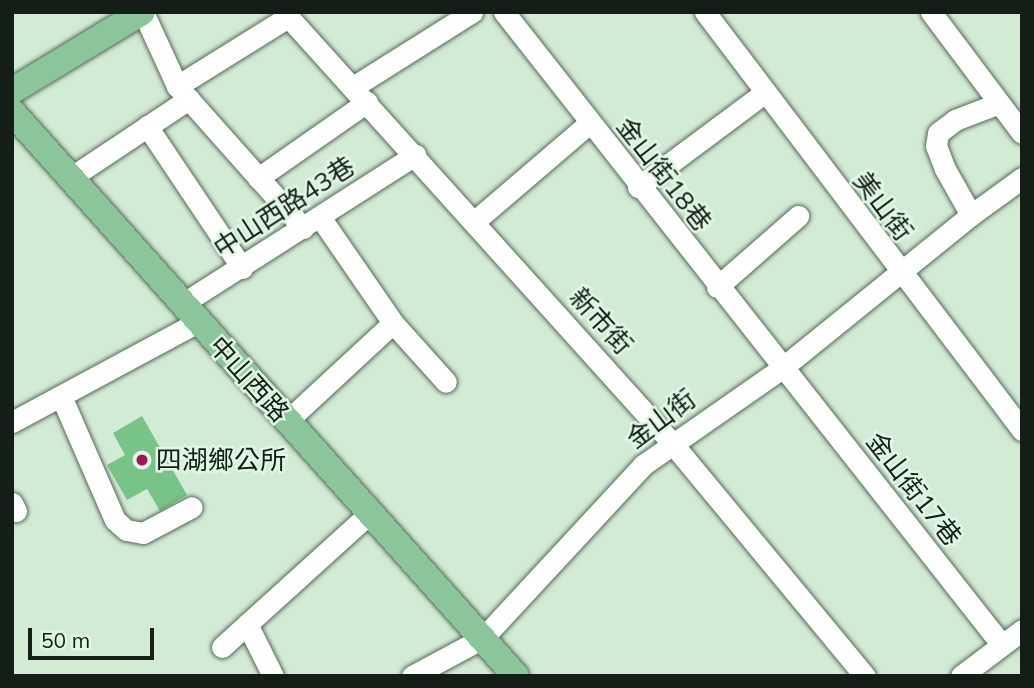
<!DOCTYPE html>
<html>
<head>
<meta charset="utf-8">
<style>
	body { margin:0 }
	#map { position:relative; width:1034px; height:688px; overflow:hidden; background:#d2ebd5; font-family:Mulish,"Noto Sans TC",sans-serif }
	div>[style] { position:absolute }
	.building>* { inset:0; background:#78c387 }
	.roads { filter:drop-shadow(0 0 2px #536956) drop-shadow(0 0 2px #536956) }
	.minor>* { height:21px; margin:-10.5px; padding:0 10.5px; transform-origin:10.5px; border-radius:10.5px; background:#fff }
	.major>* { height:26px; margin:-13px; padding:0 13px; transform-origin:13px; border-radius:13px; background:#8ac69a }
	.dots>* { width:19px; height:19px; translate:-50% -50%; box-sizing:border-box; border:4px solid #dff8e3; border-radius:50% }
	span { translate:-50% -50%; white-space:nowrap; text-align:center; line-height:1.15; -webkit-text-stroke:5px #dff8e3; paint-order:stroke }
	.street-label { font-size:26px; color:#141d16 }
	.poi-label { font-size:26px; color:#141d16 }
	.left { translate:0 -50%; text-align:left }
	.frame { position:absolute; inset:0; border:14px solid #141d16; pointer-events:none }
	.scale { position:absolute; left:28px; top:628px; width:126px; height:32px; box-sizing:border-box; border:4px solid #141d16; border-top:0; padding-left:9px; font-size:21px; line-height:24px; white-space:nowrap; color:#141d16; -webkit-text-stroke:5px #dff8e3; paint-order:stroke }
</style>
</head>
<body>
<div id="map">
	<div class="building">
		<i style="clip-path:polygon(142px 416px,187px 495px,160px 511px,147px 489px,127px 500px,107px 465px,125px 455px,113px 433px)"></i>
	</div>
	<div class="roads">
		<div class="minor">
			<i style="left:143px;top:12px;width:81px;rotate:65.3deg"></i>
			<i style="left:284px;top:12px;width:580px;rotate:48.01deg"></i>
			<i style="left:672px;top:443px;width:303px;rotate:50.4deg"></i>
			<i style="left:504px;top:12px;width:805px;rotate:51.81deg"></i>
			<i style="left:705px;top:12px;width:525px;rotate:52.82deg"></i>
			<i style="left:931px;top:12px;width:151px;rotate:53.1deg"></i>
			<i style="left:288px;top:17px;width:131px;rotate:148.1deg"></i>
			<i style="left:177px;top:86px;width:190px;rotate:48.4deg"></i>
			<i style="left:353px;top:87px;width:141px;rotate:-32.2deg"></i>
			<i style="left:147px;top:126px;width:171px;rotate:56.2deg"></i>
			<i style="left:70px;top:178px;width:143px;rotate:-33.6deg"></i>
			<i style="left:258px;top:178px;width:133px;rotate:-34.9deg"></i>
			<i style="left:638px;top:187px;width:157px;rotate:-36.7deg"></i>
			<i style="left:971px;top:215px;width:63px;rotate:-36deg"></i>
			<i style="left:320px;top:217px;width:129px;rotate:55.4deg"></i>
			<i style="left:393px;top:323px;width:79px;rotate:48.1deg"></i>
			<i style="left:475px;top:221px;width:149px;rotate:-40.6deg"></i>
			<i style="left:717px;top:287px;width:108px;rotate:-41.2deg"></i>
			<i style="left:182px;top:304px;width:277px;rotate:-32.6deg"></i>
			<i style="left:61px;top:396px;width:135px;rotate:66.5deg"></i>
			<i style="left:115px;top:520px;width:15px;rotate:42deg"></i>
			<i style="left:126px;top:530px;width:17px;rotate:10deg"></i>
			<i style="left:143px;top:533px;width:55px;rotate:-28deg"></i>
			<i style="left:287px;top:421px;width:144px;rotate:-42.8deg"></i>
			<i style="left:12px;top:422px;width:211px;rotate:-28.3deg"></i>
			<i style="left:12px;top:503px;width:9px;rotate:63deg"></i>
			<i style="left:247px;top:624px;width:58px;rotate:63.4deg"></i>
			<i style="left:222px;top:647px;width:200px;rotate:-42.2deg"></i>
			<i style="left:412px;top:676px;width:81px;rotate:-28.2deg"></i>
			<i style="left:483px;top:638px;width:236px;rotate:-47.2deg"></i>
			<i style="left:643px;top:465px;width:169px;rotate:-34.9deg"></i>
			<i style="left:782px;top:368px;width:243px;rotate:-39deg"></i>
			<i style="left:971px;top:215px;width:53px;rotate:-119.5deg"></i>
			<i style="left:945px;top:169px;width:25px;rotate:-111deg"></i>
			<i style="left:936px;top:146px;width:13px;rotate:-81deg"></i>
			<i style="left:938px;top:133px;width:21px;rotate:-37deg"></i>
			<i style="left:955px;top:120px;width:47px;rotate:-21.1deg"></i>
			<i style="left:961px;top:676px;width:76px;rotate:-37deg"></i>
		</div>
		<div class="major">
			<i style="left:12px;top:91px;width:152px;rotate:-31.3deg"></i>
			<i style="left:12px;top:112px;width:756px;rotate:48.22deg"></i>
		</div>
	</div>
	<div class="dots">
		<i style="left:142px;top:460px;background:#a31458"></i>
	</div>
	<div class="street-label">
		<span style="left:664px;top:174px;rotate:52deg">金山街18巷</span>
		<span style="left:883px;top:206px;rotate:53deg">美山街</span>
		<span style="left:284px;top:207px;rotate:-33deg">中山西路43巷</span>
		<span style="left:601px;top:321px;rotate:48deg">新市街</span>
		<span style="left:249px;top:379px;rotate:48deg">中山西路</span>
		<span style="left:661px;top:419px;rotate:-37deg">金山街</span>
		<span style="left:914px;top:489px;rotate:52deg">金山街17巷</span>
	</div>
	<div class="poi-label">
		<span class="left" style="left:156px;top:460px">四湖鄉公所</span>
	</div>
	<div class="frame"></div>
	<div class="scale">50 m</div>
</div>
</body>
</html>
